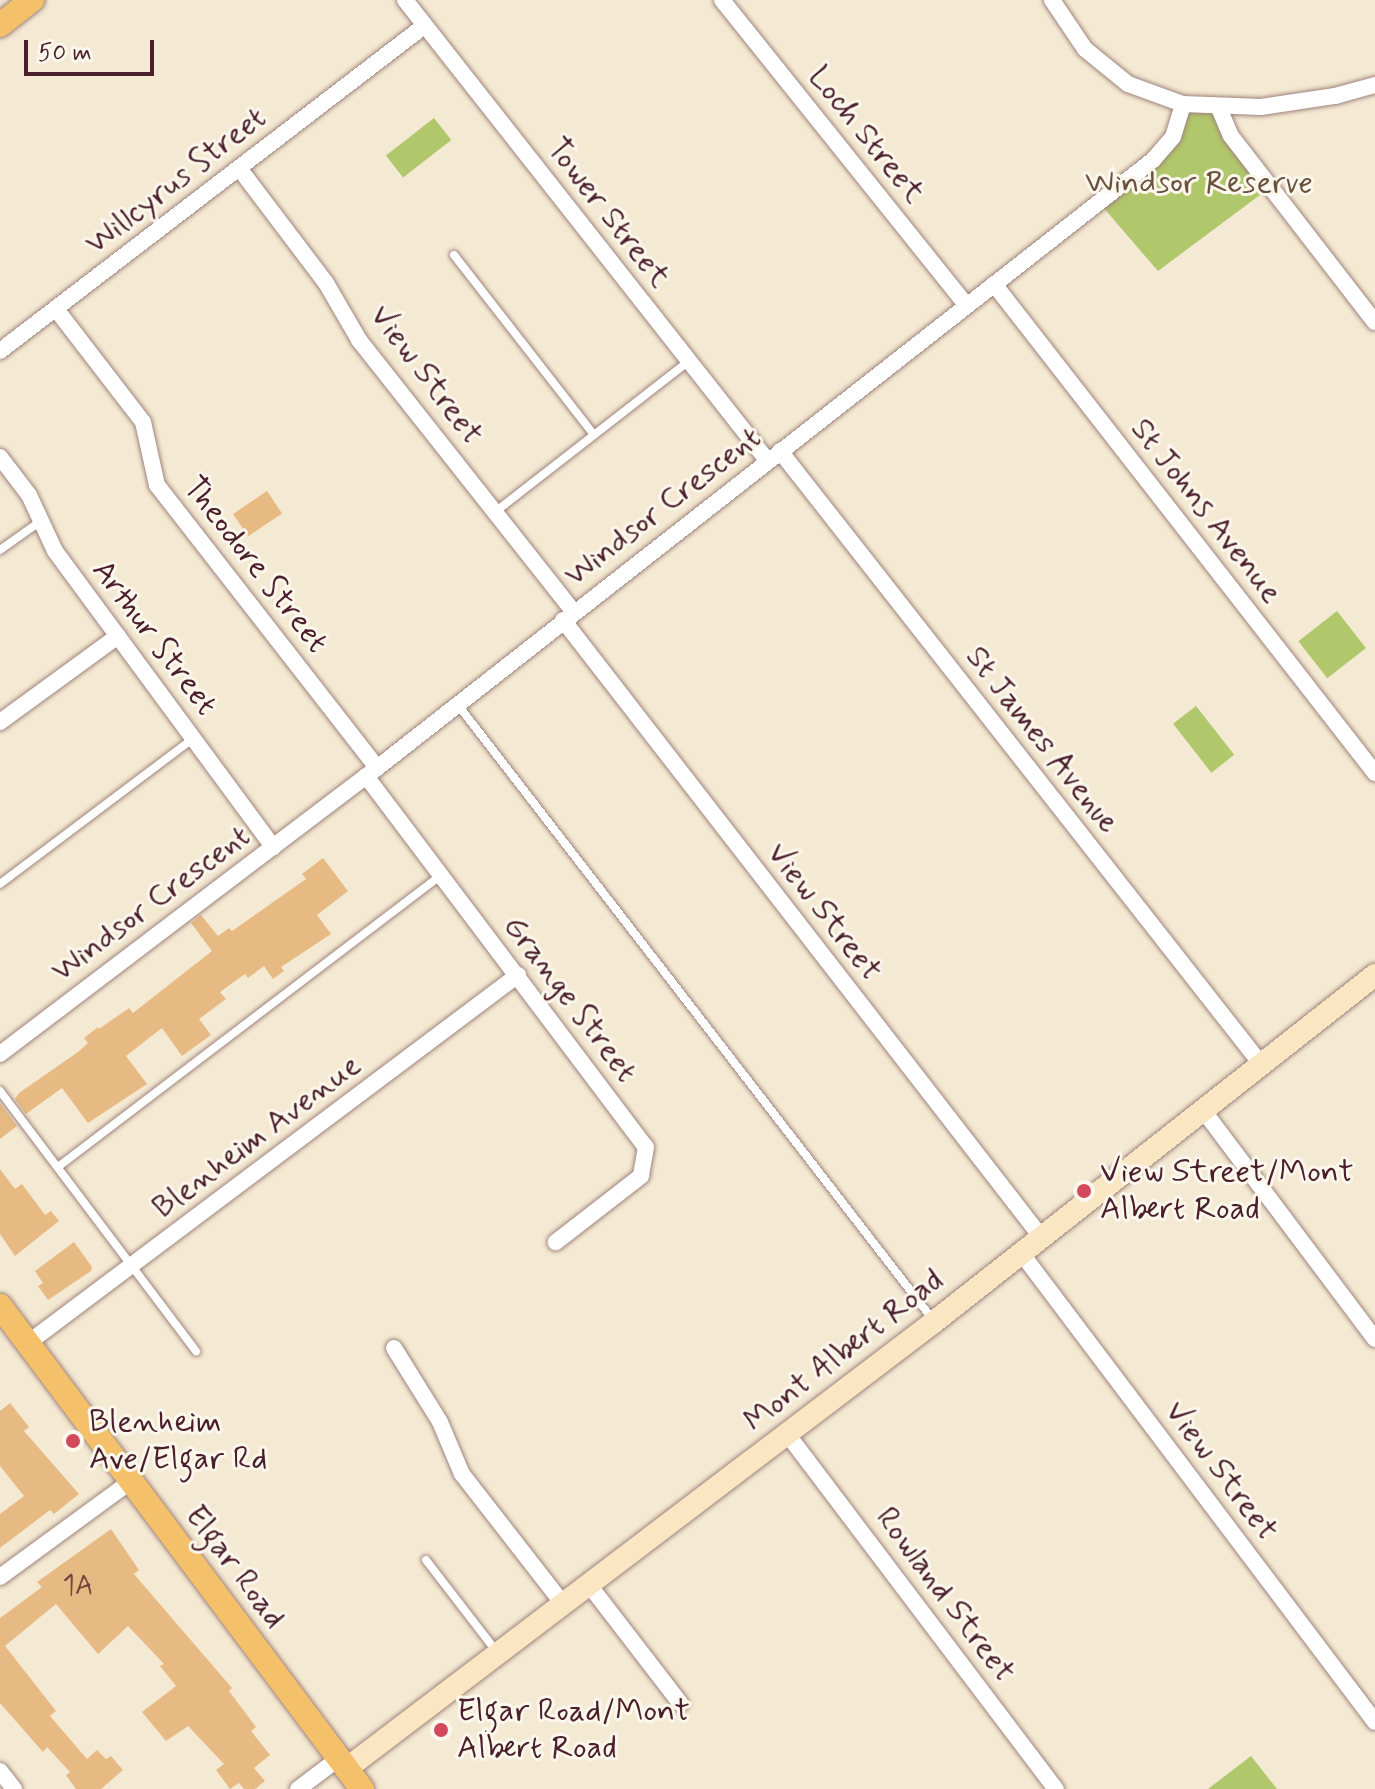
<!DOCTYPE html>
<html>
<head>
<meta charset="utf-8">
<style>
	body { margin:0 }
	#map { position:relative; width:1375px; height:1789px; overflow:hidden; background:#f4e9d2; font-family:Mynerve,sans-serif }
	div>[style] { position:absolute }
	.green>* { inset:0; background:#b1c76b; transform-origin:0 0 }
	.building>* { inset:0; background:#e8ba83; transform-origin:0 0 }
	.roads { filter:drop-shadow(0 0 2px #9f847e) drop-shadow(0 0 2px #9f847e) }
	.service>* { height:8px; margin:-4px; padding:0 4px; transform-origin:4px; border-radius:4px; background:#fff }
	.minor>* { height:16px; margin:-8px; padding:0 8px; transform-origin:8px; border-radius:8px; background:#fff }
	.secondary>* { height:22px; margin:-11px; padding:0 11px; transform-origin:11px; border-radius:11px; background:#fbe6c3 }
	.primary>* { height:24px; margin:-12px; padding:0 12px; transform-origin:12px; border-radius:12px; background:#f4c16a }
	.dots>* { width:22px; height:22px; translate:-50% -50%; box-sizing:border-box; border:4px solid #fbf7ec; border-radius:50% }
	span { translate:-50% -50%; white-space:nowrap; text-align:center; line-height:1.15; -webkit-text-stroke:6px #fbf7ec; paint-order:stroke }
	.number-label { font-size:28px; color:#724641 }
	.number-label span { -webkit-text-stroke-width:0 }
	.street-label { font-size:32px; color:#4a1f2b }
	.park-label { font-size:32px; color:#69513e }
	.poi-label { font-size:32px; color:#4a1f2b }
	.left { translate:0 -50%; text-align:left }
	.scale { position:absolute; left:24px; top:40px; width:130px; height:36px; box-sizing:border-box; border:4px solid #4a1f2b; border-top:0; padding-left:10px; font-size:24px; line-height:28px; white-space:nowrap; color:#4a1f2b; -webkit-text-stroke:6px #fbf7ec; paint-order:stroke }
</style>
</head>
<body>
<div id="map">
	<div class="green">
		<i style="clip-path:polygon(1186px 107px,1217px 112px,1268px 189px,1158px 271px,1102px 206px,1153px 165px)"></i>
		<i style="left:434px;top:118px;width:28px;height:61px;rotate:52deg"></i>
		<i style="left:1337px;top:611px;width:47px;height:49px;rotate:52deg"></i>
		<i style="left:1196px;top:706px;width:62px;height:29px;rotate:52deg"></i>
		<i style="clip-path:polygon(1251px 1756px,1277px 1789px,1208px 1789px)"></i>
	</div>
	<div class="building">
		<i style="left:267px;top:491px;width:27px;height:41px;rotate:56deg"></i>
		<i style="clip-path:polygon(323px 858px,348px 891px,317px 915px,331px 934px,281px 967px,284px 971px,273px 979px,264px 966px,248px 978px,245px 974px,220px 992px,226px 999px,199px 1019px,211px 1035px,182px 1056px,162px 1028px,126px 1056px,147px 1084px,88px 1123px,62px 1088px,26px 1114px,15px 1099px,19px 1093px,78px 1052px,88px 1043px,84px 1038px,98px 1027px,99px 1029px,129px 1008px,133px 1013px,212px 951px,191px 923px,201px 915px,218px 936px,229px 928px,232px 931px,306px 879px,302px 874px)"></i>
		<i style="clip-path:polygon(0 1103px,17px 1126px,0 1139px)"></i>
		<i style="clip-path:polygon(0 1169px,15px 1189px,22px 1184px,45px 1215px,51px 1211px,59px 1221px,15px 1256px,0 1234px)"></i>
		<i style="clip-path:polygon(74px 1242px,92px 1267px,91px 1271px,48px 1300px,38px 1286px,43px 1283px,35px 1271px)"></i>
		<i style="clip-path:polygon(10px 1403px,29px 1427px,24px 1431px,79px 1494px,54px 1514px,50px 1510px,0 1548px,0 1514px,24px 1496px,0 1466px,0 1411px)"></i>
		<i style="clip-path:polygon(111px 1529px,139px 1570px,134px 1574px,232px 1688px,229px 1691px,256px 1727px,251px 1731px,270px 1755px,254px 1768px,265px 1781px,255px 1789px,244px 1789px,239px 1783px,230px 1789px,216px 1770px,224px 1764px,188px 1726px,166px 1741px,142px 1712px,176px 1686px,160px 1666px,164px 1664px,128px 1626px,98px 1654px,56px 1604px,5px 1646px,56px 1711px,50px 1716px,87px 1759px,97px 1750px,106px 1759px,111px 1756px,123px 1770px,101px 1789px,76px 1789px,66px 1775px,70px 1772px,47px 1747px,43px 1752px,0 1703px,0 1618px,42px 1587px,37px 1582px)"></i>
	</div>
	<div class="roads">
		<div class="service">
			<i style="left:454px;top:255px;width:228px;rotate:52.1deg"></i>
			<i style="left:495px;top:512px;width:246px;rotate:-37.9deg"></i>
			<i style="left:0;top:550px;width:50px;rotate:-35.3deg"></i>
			<i style="left:458px;top:705px;width:778px;rotate:52.31deg"></i>
			<i style="left:0;top:884px;width:243px;rotate:-37deg"></i>
			<i style="left:0;top:1091px;width:326px;rotate:53deg"></i>
			<i style="left:58px;top:1167px;width:483px;rotate:-37.3deg"></i>
			<i style="left:426px;top:1560px;width:115px;rotate:52.4deg"></i>
		</div>
		<div class="minor">
			<i style="left:405px;top:0;width:585px;rotate:51.8deg"></i>
			<i style="left:722px;top:0;width:391px;rotate:51.3deg"></i>
			<i style="left:1052px;top:0;width:59px;rotate:56deg"></i>
			<i style="left:1085px;top:49px;width:55px;rotate:39.1deg"></i>
			<i style="left:1128px;top:84px;width:59px;rotate:20deg"></i>
			<i style="left:1183px;top:104px;width:78px;rotate:2.2deg"></i>
			<i style="left:1261px;top:107px;width:75px;rotate:-8.5deg"></i>
			<i style="left:1335px;top:96px;width:41px;rotate:-15.4deg"></i>
			<i style="left:1219px;top:108px;width:30px;rotate:67deg"></i>
			<i style="left:1231px;top:136px;width:235px;rotate:52.3deg"></i>
			<i style="left:239px;top:168px;width:144px;rotate:52.9deg"></i>
			<i style="left:326px;top:283px;width:66px;rotate:59.9deg"></i>
			<i style="left:359px;top:340px;width:347px;rotate:51.7deg"></i>
			<i style="left:994px;top:284px;width:620px;rotate:52.08deg"></i>
			<i style="left:56px;top:309px;width:143px;rotate:52.4deg"></i>
			<i style="left:143px;top:422px;width:65px;rotate:77.5deg"></i>
			<i style="left:157px;top:485px;width:358px;rotate:52.1deg"></i>
			<i style="left:0;top:351px;width:534px;rotate:-37.47deg"></i>
			<i style="left:780px;top:451px;width:779px;rotate:51.88deg"></i>
			<i style="left:0;top:457px;width:48px;rotate:52.7deg"></i>
			<i style="left:29px;top:495px;width:62px;rotate:65.1deg"></i>
			<i style="left:55px;top:551px;width:368px;rotate:53.6deg"></i>
			<i style="left:563px;top:620px;width:782px;rotate:52.22deg"></i>
			<i style="left:0;top:722px;width:146px;rotate:-36.1deg"></i>
			<i style="left:366px;top:776px;width:465px;rotate:53deg"></i>
			<i style="left:646px;top:1147px;width:29px;rotate:100deg"></i>
			<i style="left:641px;top:1176px;width:108px;rotate:142.2deg"></i>
			<i style="left:0;top:1054px;width:473px;rotate:-37.2deg"></i>
			<i style="left:377px;top:768px;width:986px;rotate:-38.08deg"></i>
			<i style="left:1153px;top:160px;width:30px;rotate:-49deg"></i>
			<i style="left:1173px;top:137px;width:34px;rotate:-73deg"></i>
			<i style="left:1203px;top:1110px;width:286px;rotate:53.1deg"></i>
			<i style="left:1022px;top:1254px;width:586px;rotate:52.97deg"></i>
			<i style="left:28px;top:1343px;width:613px;rotate:-36.91deg"></i>
			<i style="left:394px;top:1348px;width:87px;rotate:58.1deg"></i>
			<i style="left:440px;top:1422px;width:56px;rotate:67.1deg"></i>
			<i style="left:462px;top:1474px;width:166px;rotate:52.1deg"></i>
			<i style="left:788px;top:1435px;width:444px;rotate:52.9deg"></i>
			<i style="left:0;top:1577px;width:162px;rotate:-36.2deg"></i>
			<i style="left:590px;top:1586px;width:148px;rotate:52.4deg"></i>
			<i style="left:0;top:1771px;width:23px;rotate:52deg"></i>
			<i style="left:298px;top:1789px;width:50px;rotate:-36.9deg"></i>
		</div>
		<div class="secondary">
			<i style="left:346px;top:1769px;width:739px;rotate:-37.24deg"></i>
			<i style="left:934px;top:1322px;width:561px;rotate:-38.2deg"></i>
		</div>
		<div class="primary">
			<i style="left:0;top:25px;width:41px;rotate:-38deg"></i>
			<i style="left:0;top:1306px;width:604px;rotate:53.15deg"></i>
		</div>
	</div>
	<div class="dots">
		<i style="left:1084px;top:1191px;background:#d1495b"></i>
		<i style="left:73px;top:1441px;background:#d1495b"></i>
		<i style="left:441px;top:1730px;background:#d1495b"></i>
	</div>
	<div class="number-label">
		<span style="left:78px;top:1587px">1A</span>
	</div>
	<div class="street-label">
		<span style="left:866px;top:135px;rotate:51deg">Loch Street</span>
		<span style="left:176px;top:181px;rotate:-38deg">Willcyrus Street</span>
		<span style="left:608px;top:213px;rotate:52deg">Tower Street</span>
		<span style="left:426px;top:375px;rotate:53deg">View Street</span>
		<span style="left:663px;top:507px;rotate:-38deg">Windsor Crescent</span>
		<span style="left:1206px;top:511px;rotate:52deg">St Johns Avenue</span>
		<span style="left:255px;top:565px;rotate:52deg">Theodore Street</span>
		<span style="left:154px;top:638px;rotate:53deg">Arthur Street</span>
		<span style="left:1042px;top:740px;rotate:52deg">St James Avenue</span>
		<span style="left:151px;top:904px;rotate:-37deg">Windsor Crescent</span>
		<span style="left:824px;top:912px;rotate:52deg">View Street</span>
		<span style="left:570px;top:999px;rotate:53deg">Grange Street</span>
		<span style="left:257px;top:1137px;rotate:-37deg">Blenheim Avenue</span>
		<span style="left:844px;top:1351px;rotate:-38deg">Mont Albert Road</span>
		<span style="left:1221px;top:1471px;rotate:53deg">View Street</span>
		<span style="left:235px;top:1567px;rotate:53deg">Elgar Road</span>
		<span style="left:945px;top:1595px;rotate:53deg">Rowland Street</span>
	</div>
	<div class="park-label">
		<span style="left:1199px;top:183px">Windsor Reserve</span>
	</div>
	<div class="poi-label">
		<span class="left" style="left:1100px;top:1191px">View Street/Mont<br>Albert Road</span>
		<span class="left" style="left:89px;top:1441px">Blenheim<br>Ave/Elgar Rd</span>
		<span class="left" style="left:457px;top:1730px">Elgar Road/Mont<br>Albert Road</span>
	</div>
	<div class="scale">50 m</div>
</div>
</body>
</html>
